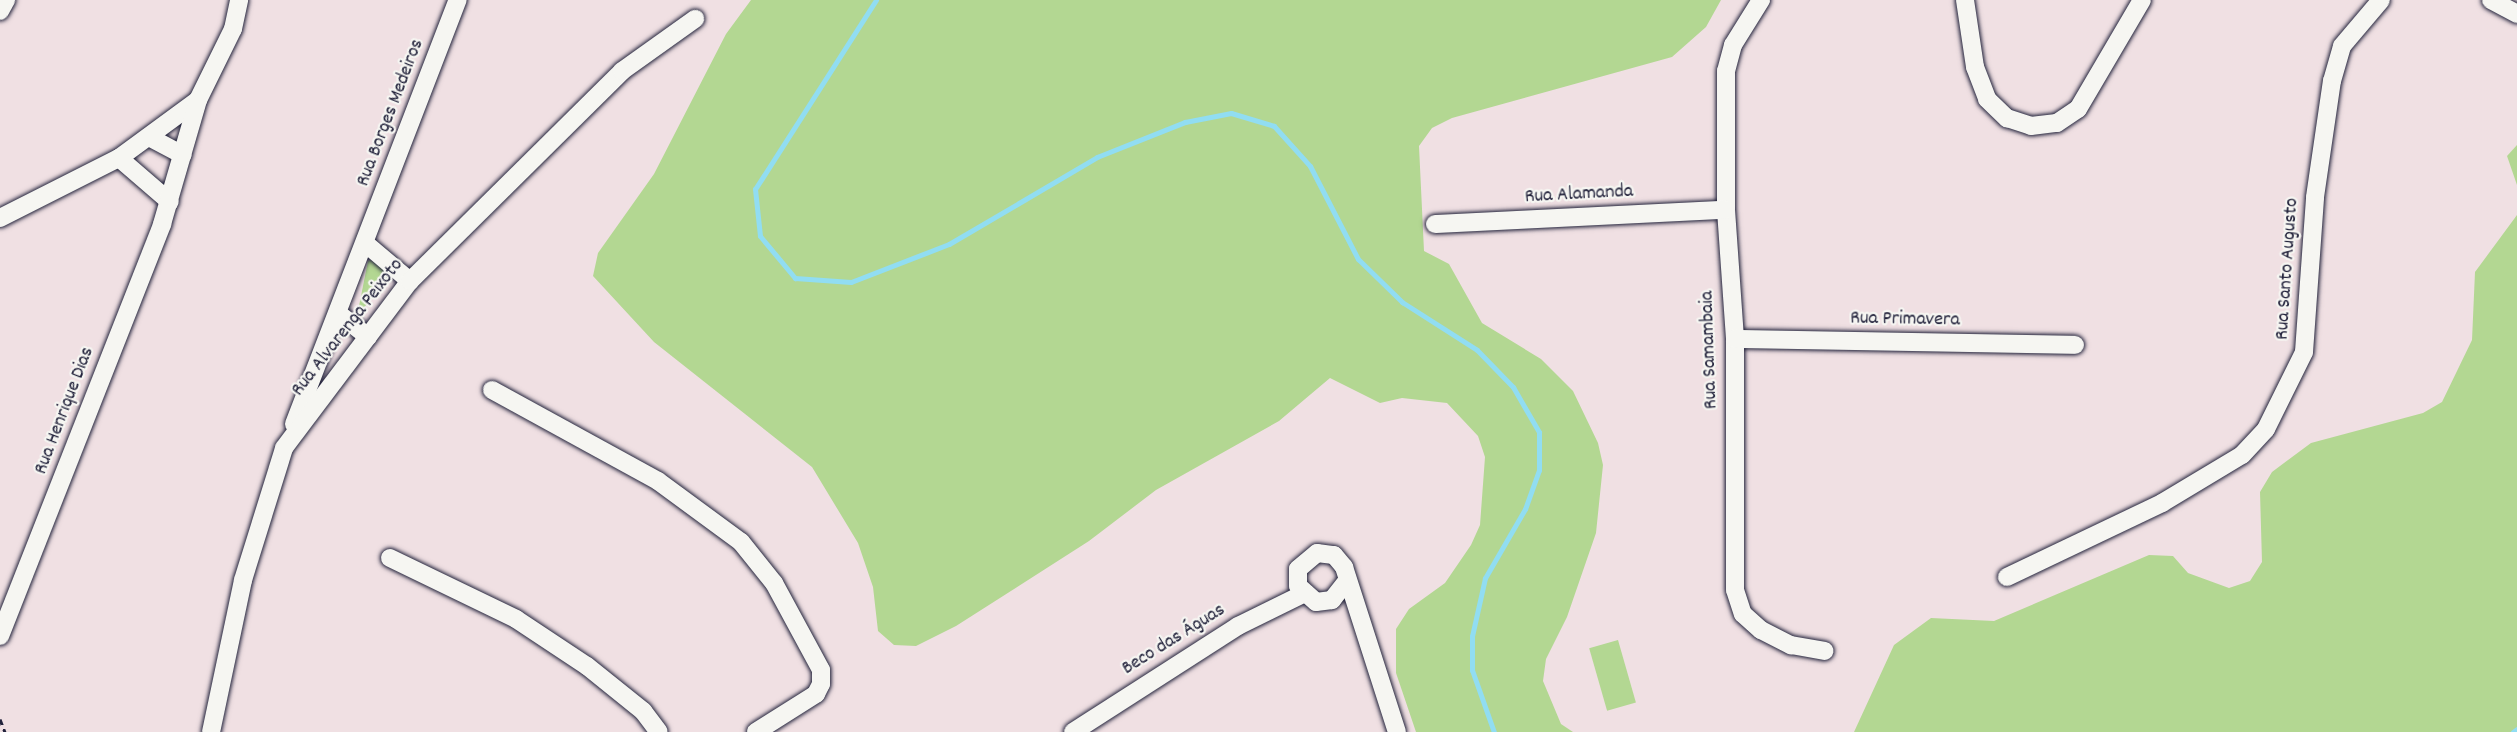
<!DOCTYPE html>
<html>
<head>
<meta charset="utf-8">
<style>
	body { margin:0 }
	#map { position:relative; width:2517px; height:732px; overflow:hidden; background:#f0e0e3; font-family:Dekko,sans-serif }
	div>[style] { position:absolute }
	.green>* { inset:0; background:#b3d792; transform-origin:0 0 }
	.stream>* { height:5px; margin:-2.5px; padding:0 2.5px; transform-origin:2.5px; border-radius:2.5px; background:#91ddf2 }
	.path>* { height:3px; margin-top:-1.5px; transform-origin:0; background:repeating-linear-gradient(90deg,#22223b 0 6px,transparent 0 10.5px) }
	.roads { filter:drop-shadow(0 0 2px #22223b) drop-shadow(0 0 2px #22223b) }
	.minor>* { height:18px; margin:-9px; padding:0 9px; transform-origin:9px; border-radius:9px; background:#f6f6f2 }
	span { translate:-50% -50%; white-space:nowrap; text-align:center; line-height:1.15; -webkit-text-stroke:4.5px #f6f6f2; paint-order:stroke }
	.street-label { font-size:20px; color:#22223b }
</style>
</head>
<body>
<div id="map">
	<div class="green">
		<i style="clip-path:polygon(751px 0,1721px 0,1706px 27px,1672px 57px,1452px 118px,1432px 128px,1419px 146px,1424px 251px,1449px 264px,1482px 323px,1541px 359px,1573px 391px,1598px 443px,1603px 465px,1596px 533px,1567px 617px,1546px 659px,1543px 681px,1561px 724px,1573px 732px,1416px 732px,1396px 673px,1396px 629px,1409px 609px,1445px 583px,1471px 545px,1480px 525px,1485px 457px,1478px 436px,1447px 403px,1402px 398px,1380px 403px,1330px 378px,1279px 421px,1156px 490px,1089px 541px,956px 626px,916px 646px,894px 645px,878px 631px,873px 587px,858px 543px,812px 467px,654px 342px,593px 276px,598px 253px,654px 174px,726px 34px)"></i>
		<i style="clip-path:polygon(2517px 145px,2517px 185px,2507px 156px)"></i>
		<i style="clip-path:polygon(2517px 215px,2517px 732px,1854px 732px,1894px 645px,1931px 618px,1994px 621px,2149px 555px,2173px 556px,2188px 573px,2229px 588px,2250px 581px,2262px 562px,2260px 492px,2272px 472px,2311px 443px,2423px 413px,2442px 402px,2472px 340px,2475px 272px)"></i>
		<i style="clip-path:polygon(372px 259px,392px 274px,357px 316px,368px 261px)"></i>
		<i style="left:1618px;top:640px;width:65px;height:30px;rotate:74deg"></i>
	</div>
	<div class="stream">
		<i style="left:876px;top:0;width:224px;rotate:122.6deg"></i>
		<i style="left:755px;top:189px;width:47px;rotate:83.9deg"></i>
		<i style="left:760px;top:236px;width:55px;rotate:50.2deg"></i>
		<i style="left:795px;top:278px;width:56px;rotate:4.1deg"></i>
		<i style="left:851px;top:282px;width:105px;rotate:-21.2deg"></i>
		<i style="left:949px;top:244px;width:172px;rotate:-30.4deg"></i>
		<i style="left:1097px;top:157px;width:95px;rotate:-21.7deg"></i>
		<i style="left:1185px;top:122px;width:47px;rotate:-11.1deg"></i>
		<i style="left:1231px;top:113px;width:45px;rotate:16.8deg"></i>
		<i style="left:1274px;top:126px;width:54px;rotate:48deg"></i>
		<i style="left:1310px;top:166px;width:105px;rotate:62.7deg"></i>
		<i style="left:1358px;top:259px;width:62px;rotate:44.3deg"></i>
		<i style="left:1402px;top:302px;width:89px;rotate:32.6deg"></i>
		<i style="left:1477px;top:350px;width:52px;rotate:45.8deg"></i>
		<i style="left:1513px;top:387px;width:52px;rotate:60deg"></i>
		<i style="left:1539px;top:432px;width:38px;rotate:90deg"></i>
		<i style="left:1539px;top:470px;width:41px;rotate:109.7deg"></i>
		<i style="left:1525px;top:509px;width:80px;rotate:120.1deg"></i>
		<i style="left:1485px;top:578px;width:59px;rotate:102.6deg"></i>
		<i style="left:1472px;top:636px;width:34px;rotate:90deg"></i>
		<i style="left:1472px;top:670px;width:66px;rotate:70.5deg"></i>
		<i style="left:2513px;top:732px;width:5px;rotate:-37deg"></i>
	</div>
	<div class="path">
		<i style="left:0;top:719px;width:14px;rotate:69deg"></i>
	</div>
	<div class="roads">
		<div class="minor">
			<i style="left:1761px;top:0;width:53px;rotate:121.9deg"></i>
			<i style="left:1733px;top:45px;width:27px;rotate:105deg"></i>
			<i style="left:1726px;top:71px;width:139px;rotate:90deg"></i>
			<i style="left:1726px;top:210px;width:129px;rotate:86deg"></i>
			<i style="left:1735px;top:339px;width:251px;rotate:90deg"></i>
			<i style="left:1735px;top:590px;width:25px;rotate:72deg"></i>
			<i style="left:1743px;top:614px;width:24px;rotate:42deg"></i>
			<i style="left:1761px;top:630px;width:34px;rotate:27deg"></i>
			<i style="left:1791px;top:645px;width:34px;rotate:10deg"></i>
			<i style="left:1965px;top:0;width:68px;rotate:81.5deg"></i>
			<i style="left:1975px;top:67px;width:34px;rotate:69deg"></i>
			<i style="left:1987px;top:99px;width:28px;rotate:44deg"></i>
			<i style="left:2007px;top:118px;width:25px;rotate:18deg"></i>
			<i style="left:2031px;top:126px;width:26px;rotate:-7deg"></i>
			<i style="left:2057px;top:123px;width:25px;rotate:-34deg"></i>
			<i style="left:2078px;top:109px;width:126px;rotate:-59.6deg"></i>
			<i style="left:2491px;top:0;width:30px;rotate:28deg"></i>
			<i style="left:0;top:11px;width:13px;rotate:-61deg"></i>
			<i style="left:149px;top:137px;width:38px;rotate:28deg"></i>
			<i style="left:119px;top:158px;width:67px;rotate:40.8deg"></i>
			<i style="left:0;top:218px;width:133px;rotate:-26.8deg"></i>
			<i style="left:119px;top:158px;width:98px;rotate:-36.3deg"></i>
			<i style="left:198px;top:100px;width:79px;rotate:-63.8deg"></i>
			<i style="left:233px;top:29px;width:30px;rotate:-78deg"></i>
			<i style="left:1435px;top:224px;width:291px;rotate:-2.8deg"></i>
			<i style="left:365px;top:243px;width:59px;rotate:40.2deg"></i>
			<i style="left:339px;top:314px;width:37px;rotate:38deg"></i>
			<i style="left:1735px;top:339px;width:340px;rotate:1deg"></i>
			<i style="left:492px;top:390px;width:189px;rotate:28.7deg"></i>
			<i style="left:658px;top:481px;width:103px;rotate:36.3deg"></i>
			<i style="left:741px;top:542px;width:53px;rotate:51.2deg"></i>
			<i style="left:774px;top:583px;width:99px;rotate:61.6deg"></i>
			<i style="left:821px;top:670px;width:14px;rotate:90deg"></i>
			<i style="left:821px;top:684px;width:11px;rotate:117deg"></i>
			<i style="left:816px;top:694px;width:71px;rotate:147.7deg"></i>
			<i style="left:294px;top:424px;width:455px;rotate:-68.9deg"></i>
			<i style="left:390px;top:558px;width:140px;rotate:25.8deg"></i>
			<i style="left:516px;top:619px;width:85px;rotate:33.5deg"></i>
			<i style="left:587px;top:666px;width:72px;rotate:38.8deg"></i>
			<i style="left:643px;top:711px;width:26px;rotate:53deg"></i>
			<i style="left:2007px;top:577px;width:172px;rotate:-25.5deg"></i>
			<i style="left:2162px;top:503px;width:93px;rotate:-31deg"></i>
			<i style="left:2242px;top:455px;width:35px;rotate:-47deg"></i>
			<i style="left:2266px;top:429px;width:86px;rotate:-63.7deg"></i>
			<i style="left:2304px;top:352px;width:155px;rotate:-85.9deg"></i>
			<i style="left:2315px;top:197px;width:117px;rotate:-81.7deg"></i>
			<i style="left:2332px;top:81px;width:36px;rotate:-74deg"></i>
			<i style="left:2342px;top:46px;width:60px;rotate:-49.7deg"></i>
			<i style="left:1346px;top:582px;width:23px;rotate:128deg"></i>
			<i style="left:1332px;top:600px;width:16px;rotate:173deg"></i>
			<i style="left:1316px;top:602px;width:24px;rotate:-138deg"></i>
			<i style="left:1298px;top:586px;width:17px;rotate:-90deg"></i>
			<i style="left:1298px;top:569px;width:25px;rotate:-40deg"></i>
			<i style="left:1317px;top:553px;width:17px;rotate:7deg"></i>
			<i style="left:1334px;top:555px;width:16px;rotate:50deg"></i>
			<i style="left:1344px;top:567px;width:173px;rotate:72.2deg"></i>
			<i style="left:0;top:636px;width:443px;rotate:-68.5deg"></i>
			<i style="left:162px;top:224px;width:129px;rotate:-73.8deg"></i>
			<i style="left:211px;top:732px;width:155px;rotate:-78.1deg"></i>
			<i style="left:243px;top:580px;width:138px;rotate:-72.7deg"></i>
			<i style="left:284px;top:448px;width:209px;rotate:-53deg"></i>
			<i style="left:410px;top:281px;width:298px;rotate:-44.7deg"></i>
			<i style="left:622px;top:71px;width:90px;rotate:-35.5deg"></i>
			<i style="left:1073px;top:732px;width:196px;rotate:-32.7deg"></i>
			<i style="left:1238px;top:626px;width:72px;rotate:-26.2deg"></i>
		</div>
	</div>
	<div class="street-label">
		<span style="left:391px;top:113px;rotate:-69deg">Rua Borges Medeiros</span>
		<span style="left:1579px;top:195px;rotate:-3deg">Rua Alamanda</span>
		<span style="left:2288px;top:269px;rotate:-86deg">Rua Santo Augusto</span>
		<span style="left:1905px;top:320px;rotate:1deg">Rua Primavera</span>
		<span style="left:348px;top:328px;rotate:-52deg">Rua Alvarenga Peixoto</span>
		<span style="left:1710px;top:350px;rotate:-92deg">Rua Samambaia</span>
		<span style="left:65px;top:411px;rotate:-69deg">Rua Henrique Dias</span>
		<span style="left:1174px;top:640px;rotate:-32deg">Beco das Águas</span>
	</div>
</div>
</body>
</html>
